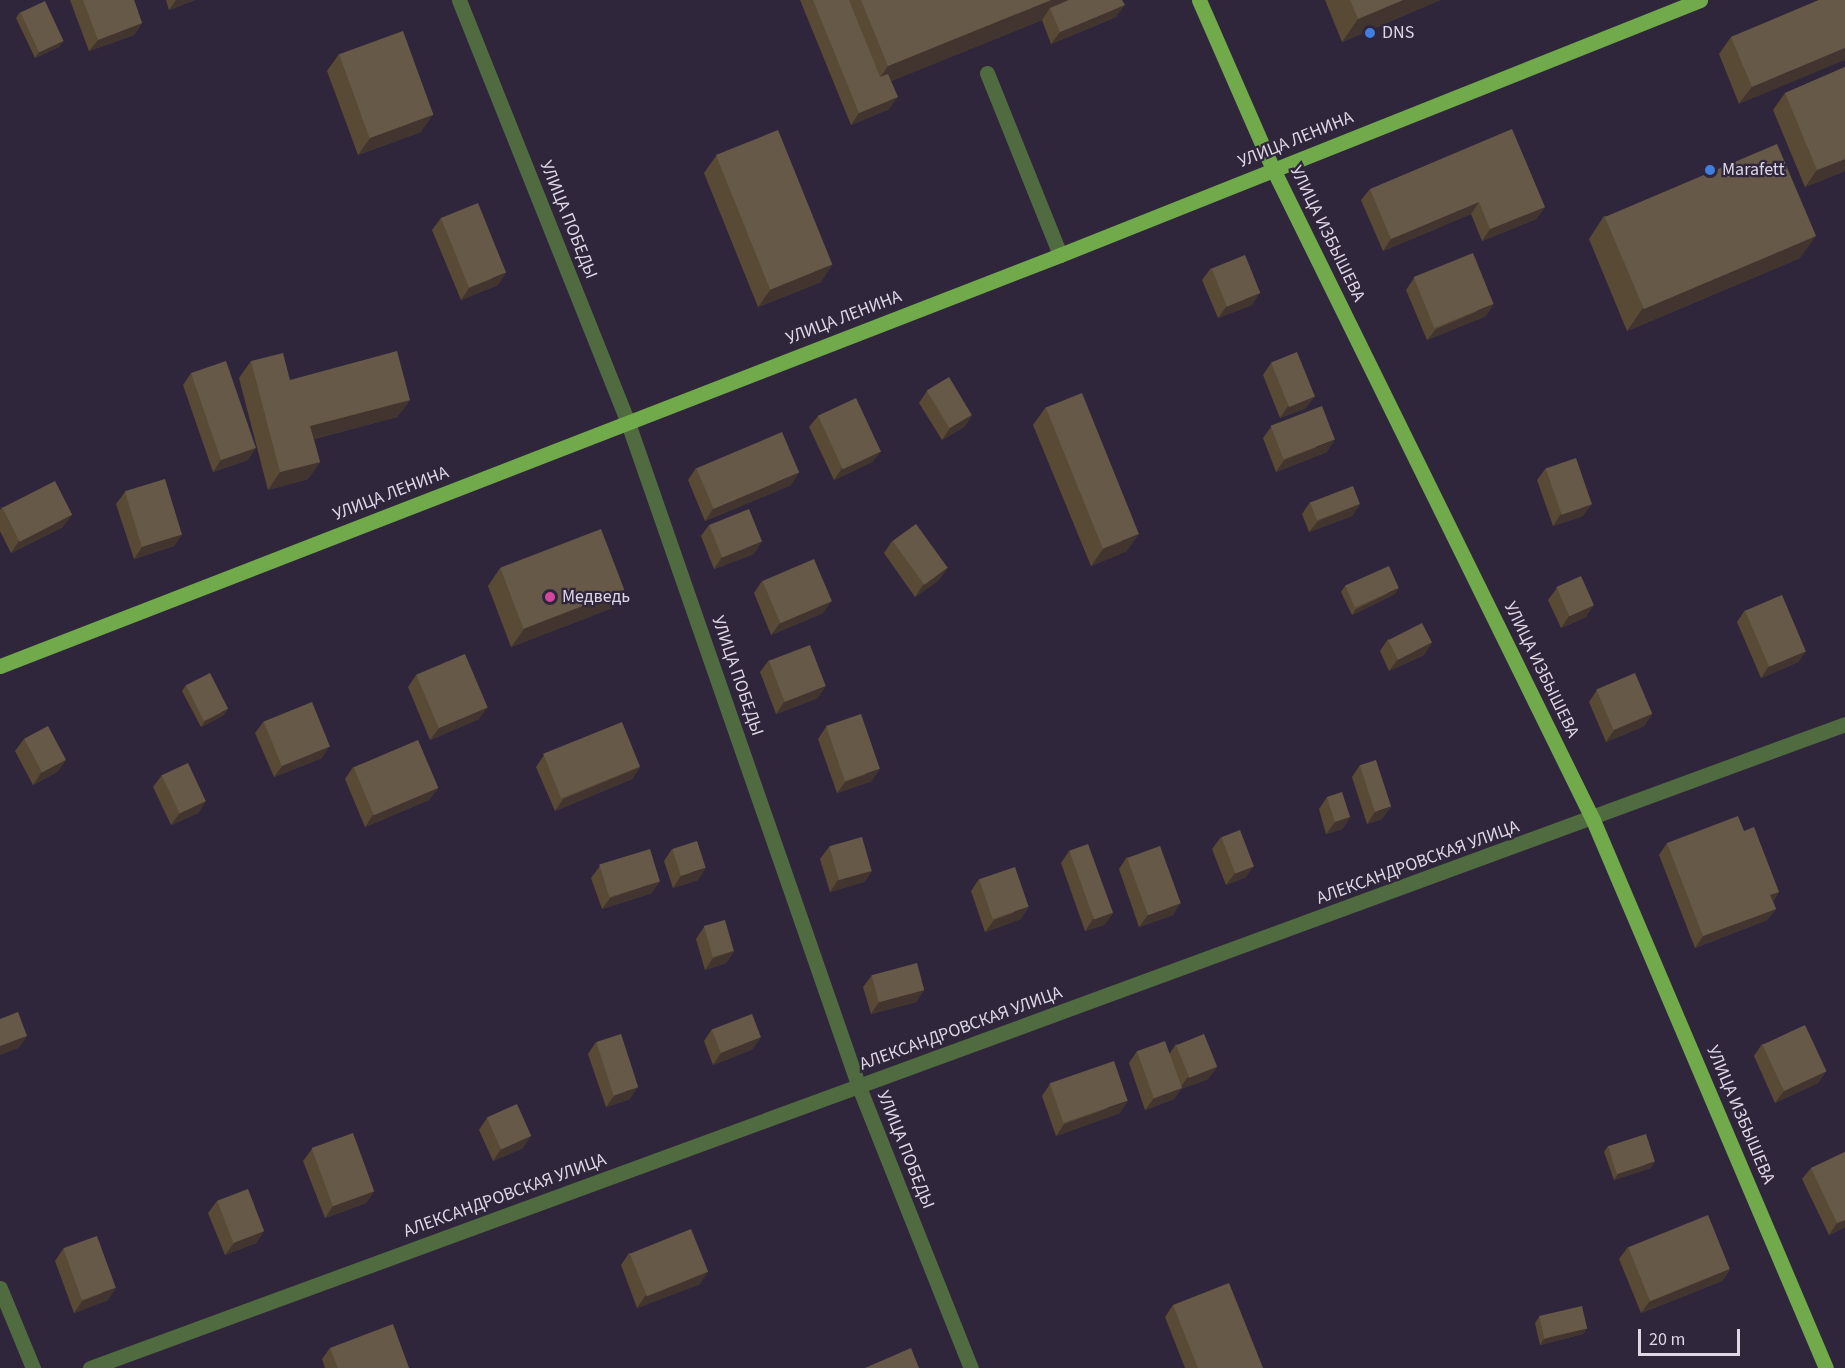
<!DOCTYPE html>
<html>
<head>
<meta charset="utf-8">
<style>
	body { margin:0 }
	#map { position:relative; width:1845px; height:1368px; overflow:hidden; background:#30263c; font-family:"Source Sans 3",sans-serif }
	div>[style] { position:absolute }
	.minor>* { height:15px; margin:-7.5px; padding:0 7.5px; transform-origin:7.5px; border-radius:7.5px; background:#506b3f }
	.major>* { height:15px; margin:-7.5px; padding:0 7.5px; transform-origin:7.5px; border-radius:7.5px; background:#71aa4a }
	.wall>* { inset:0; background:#584a35 }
	.shaded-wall>* { inset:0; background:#423530 }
	.building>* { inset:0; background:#665948; transform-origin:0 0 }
	.dots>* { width:16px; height:16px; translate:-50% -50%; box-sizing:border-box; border:3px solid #30263c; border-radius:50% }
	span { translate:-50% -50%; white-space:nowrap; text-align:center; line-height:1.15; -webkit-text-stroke:4.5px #30263c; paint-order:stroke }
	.poi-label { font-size:18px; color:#ddd7e6 }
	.left { translate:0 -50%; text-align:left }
	.street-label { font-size:18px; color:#ddd7e6 }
	.scale { position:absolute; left:1638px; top:1329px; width:102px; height:27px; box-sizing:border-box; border:3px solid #ddd7e6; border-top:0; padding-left:8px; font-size:18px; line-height:21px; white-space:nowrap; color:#ddd7e6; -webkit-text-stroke:4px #30263c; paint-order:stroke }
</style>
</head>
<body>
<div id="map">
	<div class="minor">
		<i style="left:459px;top:0;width:456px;rotate:68.2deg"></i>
		<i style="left:628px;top:423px;width:703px;rotate:70.82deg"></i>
		<i style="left:859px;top:1087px;width:302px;rotate:68.3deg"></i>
		<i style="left:987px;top:73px;width:196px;rotate:68.1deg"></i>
		<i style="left:0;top:1288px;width:87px;rotate:67.6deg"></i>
		<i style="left:90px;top:1368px;width:1869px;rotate:-20.15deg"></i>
	</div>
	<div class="major">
		<i style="left:1199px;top:0;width:184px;rotate:66.4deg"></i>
		<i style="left:1273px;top:169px;width:725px;rotate:63.82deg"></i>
		<i style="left:1593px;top:820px;width:595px;rotate:66.97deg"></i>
		<i style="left:0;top:666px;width:1137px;rotate:-21.19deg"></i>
		<i style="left:1060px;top:255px;width:689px;rotate:-21.72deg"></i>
	</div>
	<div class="wall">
		<i style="clip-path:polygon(70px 0,134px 0,142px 23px,134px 35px,89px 51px)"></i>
		<i style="clip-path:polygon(166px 0,195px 0,169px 10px)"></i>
		<i style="clip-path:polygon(800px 0,1122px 0,1116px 17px,1051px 44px,1042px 20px,891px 81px,889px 109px,851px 125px)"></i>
		<i style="clip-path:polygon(1325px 0,1440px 0,1342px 42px)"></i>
		<i style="clip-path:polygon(1819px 0,1739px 104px,1719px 54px,1731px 37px)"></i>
		<i style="clip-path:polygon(20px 12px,59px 47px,35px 58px,16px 18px)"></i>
		<i style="clip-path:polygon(339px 54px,421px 132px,358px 155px,327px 71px)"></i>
		<i style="clip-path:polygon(1845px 67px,1845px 171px,1805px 187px,1773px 110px,1785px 93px)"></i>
		<i style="clip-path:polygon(716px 156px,821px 282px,758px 307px,704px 173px)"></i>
		<i style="clip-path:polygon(1370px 189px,1545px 207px,1536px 219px,1482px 241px,1471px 214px,1383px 251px,1361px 200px)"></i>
		<i style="clip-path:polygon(1604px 216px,1800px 258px,1627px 331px,1589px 239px)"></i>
		<i style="clip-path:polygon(441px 218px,498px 285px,461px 300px,432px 230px)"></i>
		<i style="clip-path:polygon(1211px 268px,1252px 305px,1218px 318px,1202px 280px)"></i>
		<i style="clip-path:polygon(1414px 278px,1486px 316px,1427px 340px,1406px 290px)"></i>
		<i style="clip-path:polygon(251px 361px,290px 380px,410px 400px,397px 417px,314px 439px,320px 462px,308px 479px,268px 490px,239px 378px)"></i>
		<i style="clip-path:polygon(1271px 363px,1306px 408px,1280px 418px,1263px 375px)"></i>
		<i style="clip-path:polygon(191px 373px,248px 460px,213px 472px,183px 385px)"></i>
		<i style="clip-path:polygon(927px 391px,972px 415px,964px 427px,942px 440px,919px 403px)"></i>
		<i style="clip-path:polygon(1046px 407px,1127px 551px,1091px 566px,1033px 425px)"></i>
		<i style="clip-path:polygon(818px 416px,881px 451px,872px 462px,834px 480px,809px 427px)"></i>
		<i style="clip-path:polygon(1271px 427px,1327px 452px,1276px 472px,1263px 438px)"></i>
		<i style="clip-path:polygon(696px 468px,791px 485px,705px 521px,688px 480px)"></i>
		<i style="clip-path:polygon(1546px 468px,1583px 516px,1553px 526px,1537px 480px)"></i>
		<i style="clip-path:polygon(125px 492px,182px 534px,174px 546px,134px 559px,116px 504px)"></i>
		<i style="clip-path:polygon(1310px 502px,1360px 504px,1352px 516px,1309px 532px,1302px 514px)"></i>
		<i style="clip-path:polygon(2px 507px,63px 527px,11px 553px,0 531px,0 510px)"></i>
		<i style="clip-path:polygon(709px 525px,754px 554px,714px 569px,701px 536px)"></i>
		<i style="clip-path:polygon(892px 541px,939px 580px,915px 597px,884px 553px)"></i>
		<i style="clip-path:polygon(500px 568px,612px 608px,511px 647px,488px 586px)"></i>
		<i style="clip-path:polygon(762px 581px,823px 613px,771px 635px,754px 593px)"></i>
		<i style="clip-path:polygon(1345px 586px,1395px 594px,1352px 615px,1341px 592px)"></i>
		<i style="clip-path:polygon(1557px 588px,1586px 617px,1561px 628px,1548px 600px)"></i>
		<i style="clip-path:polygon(1745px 610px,1806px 651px,1798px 662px,1761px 678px,1737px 622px)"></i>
		<i style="clip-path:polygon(1388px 639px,1424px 655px,1389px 671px,1380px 651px)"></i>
		<i style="clip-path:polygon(769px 660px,818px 698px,776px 714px,760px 672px)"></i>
		<i style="clip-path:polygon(416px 675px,479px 719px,430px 740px,408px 687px)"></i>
		<i style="clip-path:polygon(186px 685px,224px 715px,201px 727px,182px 691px)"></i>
		<i style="clip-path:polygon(1597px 690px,1652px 714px,1644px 726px,1606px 742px,1589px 702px)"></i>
		<i style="clip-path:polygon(264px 721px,322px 758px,274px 777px,255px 733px)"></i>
		<i style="clip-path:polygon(826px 727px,872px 781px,837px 793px,818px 739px)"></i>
		<i style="clip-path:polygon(24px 739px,66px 760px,57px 772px,33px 785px,15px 751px)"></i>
		<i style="clip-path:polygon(544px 755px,640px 767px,632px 779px,555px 811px,536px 767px)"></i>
		<i style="clip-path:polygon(1360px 765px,1382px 819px,1367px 824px,1352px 777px)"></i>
		<i style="clip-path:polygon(353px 767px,438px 788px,429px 800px,365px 827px,345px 779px)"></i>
		<i style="clip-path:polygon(162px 775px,206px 801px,198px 813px,171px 825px,153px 787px)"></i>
		<i style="clip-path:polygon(1327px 797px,1350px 817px,1342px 829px,1326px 834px,1319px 809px)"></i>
		<i style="clip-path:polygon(1744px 831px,1779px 892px,1773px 901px,1776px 909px,1767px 920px,1695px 948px,1659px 855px,1667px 843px)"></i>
		<i style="clip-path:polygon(1221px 837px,1246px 877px,1226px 885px,1212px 849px)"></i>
		<i style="clip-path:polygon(829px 847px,872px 871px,864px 882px,830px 892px,820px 859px)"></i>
		<i style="clip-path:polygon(672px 849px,698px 880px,673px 888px,664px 861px)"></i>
		<i style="clip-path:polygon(1069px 851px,1113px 913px,1104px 925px,1085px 931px,1061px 863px)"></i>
		<i style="clip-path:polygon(1127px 857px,1173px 915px,1139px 927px,1119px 869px)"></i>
		<i style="clip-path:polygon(600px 866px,652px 893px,602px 909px,591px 878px)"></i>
		<i style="clip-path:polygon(979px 879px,1021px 919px,985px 932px,971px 891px)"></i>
		<i style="clip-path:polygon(704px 927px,734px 951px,726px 963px,705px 970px,696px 939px)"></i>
		<i style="clip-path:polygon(872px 975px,924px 990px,916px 1002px,871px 1014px,863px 987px)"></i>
		<i style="clip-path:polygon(712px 1029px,753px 1049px,713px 1065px,704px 1041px)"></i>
		<i style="clip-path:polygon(596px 1042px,630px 1099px,606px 1107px,588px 1054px)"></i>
		<i style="clip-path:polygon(1176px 1044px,1217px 1067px,1208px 1079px,1181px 1089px,1174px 1099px,1145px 1110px,1129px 1063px,1137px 1051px,1170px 1053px)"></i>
		<i style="clip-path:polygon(1762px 1044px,1826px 1071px,1818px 1083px,1775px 1103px,1754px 1056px)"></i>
		<i style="clip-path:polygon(1050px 1084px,1120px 1113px,1056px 1136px,1042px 1096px)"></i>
		<i style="clip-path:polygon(487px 1118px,523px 1148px,493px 1161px,479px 1130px)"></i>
		<i style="clip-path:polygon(1608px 1146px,1651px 1168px,1614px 1180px,1604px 1152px)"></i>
		<i style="clip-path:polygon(312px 1149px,374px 1191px,366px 1203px,325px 1218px,303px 1161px)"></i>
		<i style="clip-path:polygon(1845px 1152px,1845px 1227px,1829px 1235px,1802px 1179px,1811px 1168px)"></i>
		<i style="clip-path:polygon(217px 1201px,264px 1231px,256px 1243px,225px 1255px,208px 1213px)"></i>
		<i style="clip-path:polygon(1628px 1247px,1730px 1269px,1722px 1281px,1641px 1313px,1619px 1259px)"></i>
		<i style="clip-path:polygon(63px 1249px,108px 1300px,74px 1313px,55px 1261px)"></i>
		<i style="clip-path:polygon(629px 1253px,700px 1284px,637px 1308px,621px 1265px)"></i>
		<i style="clip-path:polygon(1173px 1305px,1263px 1368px,1185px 1368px,1165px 1317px)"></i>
		<i style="clip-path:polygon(1539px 1317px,1587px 1328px,1583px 1334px,1540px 1345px,1535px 1323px)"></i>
		<i style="clip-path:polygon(330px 1348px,409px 1368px,325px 1368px,322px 1359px)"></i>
	</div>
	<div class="shaded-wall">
		<i style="clip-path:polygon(176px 0,195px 0,169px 10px)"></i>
		<i style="clip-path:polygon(1051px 0,1084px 0,1050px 8px,1042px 20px,872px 89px,888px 66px)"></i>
		<i style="clip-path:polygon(1403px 0,1440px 0,1342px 42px,1358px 19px)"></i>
		<i style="clip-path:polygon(1125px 5px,1116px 17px,1051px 44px,1060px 32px)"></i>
		<i style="clip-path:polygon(142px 23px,134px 35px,89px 51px,98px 40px)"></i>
		<i style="clip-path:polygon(64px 41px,59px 47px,35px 58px,39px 52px)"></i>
		<i style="clip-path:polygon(1845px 48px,1845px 60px,1739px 104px,1752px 87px)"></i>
		<i style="clip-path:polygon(898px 97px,889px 109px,851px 125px,859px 113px)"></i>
		<i style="clip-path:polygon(433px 115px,421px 132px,358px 155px,370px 138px)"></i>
		<i style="clip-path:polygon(1845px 159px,1845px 171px,1805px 187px,1817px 170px)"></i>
		<i style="clip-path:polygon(1479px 202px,1471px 214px,1383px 251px,1391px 239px)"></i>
		<i style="clip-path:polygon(1545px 207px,1536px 219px,1482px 241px,1490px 229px)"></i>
		<i style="clip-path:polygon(1816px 236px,1800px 258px,1627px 331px,1643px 308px)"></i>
		<i style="clip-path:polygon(833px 264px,821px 282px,758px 307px,770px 290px)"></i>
		<i style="clip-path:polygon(506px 273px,498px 285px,461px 300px,469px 288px)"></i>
		<i style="clip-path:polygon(1260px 293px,1252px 305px,1218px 318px,1226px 307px)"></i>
		<i style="clip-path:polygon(1494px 304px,1486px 316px,1427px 340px,1436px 329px)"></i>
		<i style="clip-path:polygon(1315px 396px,1306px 408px,1280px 418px,1288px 406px)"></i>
		<i style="clip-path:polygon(410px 400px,397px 417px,298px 443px,310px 426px)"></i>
		<i style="clip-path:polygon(972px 415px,964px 427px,942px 440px,950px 428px)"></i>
		<i style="clip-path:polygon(1335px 440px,1327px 452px,1276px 472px,1284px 460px)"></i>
		<i style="clip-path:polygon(256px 448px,248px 460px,213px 472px,221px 460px)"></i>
		<i style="clip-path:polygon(881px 451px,872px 462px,834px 480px,842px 468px)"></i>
		<i style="clip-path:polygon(320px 462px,308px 479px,268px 490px,280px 472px)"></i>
		<i style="clip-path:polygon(799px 473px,791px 485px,705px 521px,713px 509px)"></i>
		<i style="clip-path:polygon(1360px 504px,1352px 516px,1309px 532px,1318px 521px)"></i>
		<i style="clip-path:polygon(1592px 504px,1583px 516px,1553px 526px,1561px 514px)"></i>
		<i style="clip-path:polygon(72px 515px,63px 527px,11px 553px,19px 541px)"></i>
		<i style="clip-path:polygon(182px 534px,174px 546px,134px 559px,142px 547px)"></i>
		<i style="clip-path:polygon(1139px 534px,1127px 551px,1091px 566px,1103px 549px)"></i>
		<i style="clip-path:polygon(762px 542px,754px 554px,714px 569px,722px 557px)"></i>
		<i style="clip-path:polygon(948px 568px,939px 580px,915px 597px,923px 585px)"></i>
		<i style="clip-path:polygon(1399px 588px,1395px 594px,1352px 615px,1356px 609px)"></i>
		<i style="clip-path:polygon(624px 590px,612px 608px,511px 647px,524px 629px)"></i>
		<i style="clip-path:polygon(832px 601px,823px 613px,771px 635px,780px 623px)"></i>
		<i style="clip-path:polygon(1594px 605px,1586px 617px,1561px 628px,1569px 616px)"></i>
		<i style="clip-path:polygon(1432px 643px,1424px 655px,1389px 671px,1398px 659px)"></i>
		<i style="clip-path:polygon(1806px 651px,1798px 662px,1761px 678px,1769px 666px)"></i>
		<i style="clip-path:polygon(826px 686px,818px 698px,776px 714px,784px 702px)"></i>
		<i style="clip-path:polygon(488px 707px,479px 719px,430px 740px,439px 728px)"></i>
		<i style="clip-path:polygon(228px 709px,224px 715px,201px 727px,205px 721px)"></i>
		<i style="clip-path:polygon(1652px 714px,1644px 726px,1606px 742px,1614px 730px)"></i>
		<i style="clip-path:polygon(330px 746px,322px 758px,274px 777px,282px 766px)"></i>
		<i style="clip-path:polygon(66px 760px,57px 772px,33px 785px,41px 773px)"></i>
		<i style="clip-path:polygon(640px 767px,632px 779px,555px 811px,563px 799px)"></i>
		<i style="clip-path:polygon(880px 769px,872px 781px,837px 793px,845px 782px)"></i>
		<i style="clip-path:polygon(438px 788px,429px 800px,365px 827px,373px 815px)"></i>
		<i style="clip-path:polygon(206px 801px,198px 813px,171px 825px,179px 814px)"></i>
		<i style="clip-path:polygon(1391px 807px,1382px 819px,1367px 824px,1375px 812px)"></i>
		<i style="clip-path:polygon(1350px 817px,1342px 829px,1326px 834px,1335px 822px)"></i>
		<i style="clip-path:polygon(1254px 866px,1246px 877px,1226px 885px,1235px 873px)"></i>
		<i style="clip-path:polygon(706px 868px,698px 880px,673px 888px,681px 876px)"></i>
		<i style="clip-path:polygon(872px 871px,864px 882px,830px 892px,838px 880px)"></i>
		<i style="clip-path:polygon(660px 881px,652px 893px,602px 909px,610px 898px)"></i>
		<i style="clip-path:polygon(1779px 892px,1770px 904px,1770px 895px)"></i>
		<i style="clip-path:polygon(1181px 903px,1173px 915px,1139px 927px,1148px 915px)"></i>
		<i style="clip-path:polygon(1029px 907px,1021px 919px,985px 932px,994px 920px)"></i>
		<i style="clip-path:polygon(1776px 909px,1767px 920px,1695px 948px,1703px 936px)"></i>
		<i style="clip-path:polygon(1113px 913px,1104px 925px,1085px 931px,1093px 919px)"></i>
		<i style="clip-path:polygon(734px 951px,726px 963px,705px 970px,713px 958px)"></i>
		<i style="clip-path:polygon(924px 990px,916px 1002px,871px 1014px,879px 1002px)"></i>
		<i style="clip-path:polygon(27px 1036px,19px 1048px,0 1055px,0 1046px)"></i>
		<i style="clip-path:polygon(761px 1037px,753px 1049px,713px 1065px,721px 1053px)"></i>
		<i style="clip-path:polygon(1217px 1067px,1208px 1079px,1181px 1089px,1174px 1099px,1145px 1110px,1154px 1098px,1180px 1088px,1187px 1078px)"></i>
		<i style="clip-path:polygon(1826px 1071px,1818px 1083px,1775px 1103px,1784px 1091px)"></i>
		<i style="clip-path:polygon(638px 1087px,630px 1099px,606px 1107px,614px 1096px)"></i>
		<i style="clip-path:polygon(1128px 1101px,1120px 1113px,1056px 1136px,1064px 1124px)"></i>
		<i style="clip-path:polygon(531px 1136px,523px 1148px,493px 1161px,501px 1149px)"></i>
		<i style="clip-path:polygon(1655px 1162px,1651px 1168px,1614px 1180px,1618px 1174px)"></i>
		<i style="clip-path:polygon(374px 1191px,366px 1203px,325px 1218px,333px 1206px)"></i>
		<i style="clip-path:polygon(1845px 1220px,1845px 1227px,1829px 1235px,1837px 1223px)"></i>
		<i style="clip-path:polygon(264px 1231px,256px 1243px,225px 1255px,234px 1243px)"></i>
		<i style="clip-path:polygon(1730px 1269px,1722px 1281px,1641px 1313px,1649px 1302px)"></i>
		<i style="clip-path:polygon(708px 1272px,700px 1284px,637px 1308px,645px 1296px)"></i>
		<i style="clip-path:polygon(116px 1288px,108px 1300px,74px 1313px,82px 1301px)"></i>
		<i style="clip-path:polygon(1587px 1328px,1583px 1334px,1540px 1345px,1544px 1339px)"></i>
	</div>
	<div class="building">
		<i style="clip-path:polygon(83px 0,134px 0,142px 23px,98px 40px)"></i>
		<i style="clip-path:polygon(813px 0,849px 0,880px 77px,888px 74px,898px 97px,859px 113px)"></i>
		<i style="clip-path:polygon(861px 0,1051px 0,888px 66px)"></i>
		<i style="clip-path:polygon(1069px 0,1122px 0,1125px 5px,1060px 32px,1050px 8px)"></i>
		<i style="clip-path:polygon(1350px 0,1403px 0,1358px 19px)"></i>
		<i style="clip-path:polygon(1819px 0,1845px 0,1845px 48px,1752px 87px,1731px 37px)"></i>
		<i style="left:45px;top:1px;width:44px;height:27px;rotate:65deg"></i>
		<i style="left:403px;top:31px;width:89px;height:68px;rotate:70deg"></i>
		<i style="clip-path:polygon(1845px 67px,1845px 159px,1817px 170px,1785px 93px)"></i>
		<i style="clip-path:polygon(1512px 129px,1545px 207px,1490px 229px,1479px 202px,1391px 239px,1370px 189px)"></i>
		<i style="left:778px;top:130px;width:145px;height:67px;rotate:68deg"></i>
		<i style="left:1777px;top:144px;width:100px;height:187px;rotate:67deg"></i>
		<i style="left:478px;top:203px;width:75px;height:40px;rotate:68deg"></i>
		<i style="left:1473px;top:253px;width:55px;height:64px;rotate:68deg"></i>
		<i style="left:1245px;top:255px;width:41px;height:36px;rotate:68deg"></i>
		<i style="clip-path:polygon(397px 351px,410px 400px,310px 426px,320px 462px,280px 472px,251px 361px,283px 353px,290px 380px)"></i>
		<i style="left:1297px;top:352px;width:48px;height:28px;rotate:68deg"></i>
		<i style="left:226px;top:361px;width:92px;height:37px;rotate:71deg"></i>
		<i style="left:949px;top:377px;width:44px;height:26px;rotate:59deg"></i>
		<i style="left:1082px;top:393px;width:152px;height:39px;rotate:68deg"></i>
		<i style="left:856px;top:398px;width:59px;height:42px;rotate:65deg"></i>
		<i style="left:1322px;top:406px;width:36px;height:55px;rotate:69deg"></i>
		<i style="left:782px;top:432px;width:44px;height:93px;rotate:67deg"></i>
		<i style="left:1576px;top:458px;width:49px;height:32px;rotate:71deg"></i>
		<i style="left:165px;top:479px;width:58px;height:42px;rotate:73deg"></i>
		<i style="left:55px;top:481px;width:38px;height:59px;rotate:63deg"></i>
		<i style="left:1353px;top:486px;width:19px;height:46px;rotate:69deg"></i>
		<i style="left:749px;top:509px;width:35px;height:43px;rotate:68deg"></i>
		<i style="left:916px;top:524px;width:54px;height:29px;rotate:54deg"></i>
		<i style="left:601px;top:529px;width:65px;height:108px;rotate:69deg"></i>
		<i style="left:814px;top:559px;width:46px;height:56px;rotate:67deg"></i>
		<i style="left:1389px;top:566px;width:24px;height:48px;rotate:66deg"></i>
		<i style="left:1581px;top:576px;width:32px;height:27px;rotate:66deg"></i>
		<i style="left:1782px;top:595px;width:61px;height:40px;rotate:67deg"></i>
		<i style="left:1422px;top:623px;width:22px;height:38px;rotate:63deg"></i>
		<i style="left:810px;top:645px;width:44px;height:44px;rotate:69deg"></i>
		<i style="left:465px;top:654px;width:58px;height:53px;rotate:67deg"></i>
		<i style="left:210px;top:673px;width:40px;height:27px;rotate:63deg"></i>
		<i style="left:1635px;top:673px;width:44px;height:42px;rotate:67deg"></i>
		<i style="left:312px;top:702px;width:48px;height:52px;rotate:68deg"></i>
		<i style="left:861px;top:714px;width:58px;height:37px;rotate:71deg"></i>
		<i style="left:622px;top:722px;width:48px;height:85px;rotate:68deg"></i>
		<i style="left:48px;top:726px;width:38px;height:27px;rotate:62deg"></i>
		<i style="left:418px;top:740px;width:52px;height:70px;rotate:67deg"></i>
		<i style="left:1376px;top:760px;width:49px;height:17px;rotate:72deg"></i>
		<i style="left:188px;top:763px;width:42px;height:29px;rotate:65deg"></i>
		<i style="left:1342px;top:792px;width:26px;height:16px;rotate:72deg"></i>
		<i style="clip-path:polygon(1738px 816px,1744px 831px,1754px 827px,1779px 892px,1770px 895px,1776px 909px,1703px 936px,1667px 843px)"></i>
		<i style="left:1240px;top:830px;width:39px;height:20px;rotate:69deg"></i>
		<i style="left:862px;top:837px;width:35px;height:34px;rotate:74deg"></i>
		<i style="left:697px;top:841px;width:28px;height:26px;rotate:72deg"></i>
		<i style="left:1088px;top:844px;width:73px;height:20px;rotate:70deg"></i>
		<i style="left:1160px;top:846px;width:61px;height:35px;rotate:70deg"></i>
		<i style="left:650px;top:849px;width:34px;height:53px;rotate:73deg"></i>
		<i style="left:1015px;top:867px;width:42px;height:38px;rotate:71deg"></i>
		<i style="left:725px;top:920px;width:32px;height:22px;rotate:74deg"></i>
		<i style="left:917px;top:963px;width:28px;height:47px;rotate:75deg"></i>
		<i style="clip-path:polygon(18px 1012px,27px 1036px,0 1046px,0 1019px)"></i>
		<i style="left:752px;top:1014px;width:25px;height:43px;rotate:69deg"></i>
		<i style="left:1805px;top:1025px;width:51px;height:47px;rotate:65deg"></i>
		<i style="left:621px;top:1034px;width:56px;height:26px;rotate:72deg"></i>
		<i style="left:1204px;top:1034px;width:35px;height:30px;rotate:68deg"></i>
		<i style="left:1165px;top:1041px;width:50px;height:30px;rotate:70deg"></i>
		<i style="left:1114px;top:1061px;width:42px;height:68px;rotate:71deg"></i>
		<i style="left:517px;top:1104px;width:35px;height:33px;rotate:66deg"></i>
		<i style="left:353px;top:1133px;width:62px;height:44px;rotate:70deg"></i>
		<i style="left:1646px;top:1134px;width:29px;height:40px;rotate:72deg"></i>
		<i style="clip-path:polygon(1845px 1152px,1845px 1220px,1837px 1223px,1811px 1168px)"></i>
		<i style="left:248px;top:1189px;width:45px;height:33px;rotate:69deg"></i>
		<i style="left:1708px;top:1215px;width:58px;height:86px;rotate:68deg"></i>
		<i style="left:691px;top:1229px;width:46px;height:66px;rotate:68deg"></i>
		<i style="left:97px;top:1236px;width:55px;height:36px;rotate:70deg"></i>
		<i style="clip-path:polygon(1229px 1283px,1263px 1368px,1198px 1368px,1173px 1305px)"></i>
		<i style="left:1582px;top:1306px;width:23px;height:44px;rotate:77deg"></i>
		<i style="clip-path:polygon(393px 1324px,409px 1368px,338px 1368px,330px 1348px)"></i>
		<i style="clip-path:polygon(911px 1348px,919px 1368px,865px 1368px)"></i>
	</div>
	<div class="dots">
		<i style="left:1370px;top:33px;background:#3f7fe0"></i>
		<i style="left:1710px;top:170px;background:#3f7fe0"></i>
		<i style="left:550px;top:597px;background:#d1479c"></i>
	</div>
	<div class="poi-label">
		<span class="left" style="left:1382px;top:33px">DNS</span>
		<span class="left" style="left:1722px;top:170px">Marafett</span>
		<span class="left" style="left:562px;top:597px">Медведь</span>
	</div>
	<div class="street-label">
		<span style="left:1296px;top:140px;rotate:-22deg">УЛИЦА ЛЕНИНА</span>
		<span style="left:568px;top:220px;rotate:68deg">УЛИЦА ПОБЕДЫ</span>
		<span style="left:1327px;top:234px;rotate:64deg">УЛИЦА ИЗБЫШЕВА</span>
		<span style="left:844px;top:318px;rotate:-21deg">УЛИЦА ЛЕНИНА</span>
		<span style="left:391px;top:494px;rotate:-21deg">УЛИЦА ЛЕНИНА</span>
		<span style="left:1541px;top:670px;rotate:64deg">УЛИЦА ИЗБЫШЕВА</span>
		<span style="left:737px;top:676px;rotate:71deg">УЛИЦА ПОБЕДЫ</span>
		<span style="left:1418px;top:863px;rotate:-20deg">АЛЕКСАНДРОВСКАЯ УЛИЦА</span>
		<span style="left:961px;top:1029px;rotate:-20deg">АЛЕКСАНДРОВСКАЯ УЛИЦА</span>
		<span style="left:1740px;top:1115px;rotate:67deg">УЛИЦА ИЗБЫШЕВА</span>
		<span style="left:905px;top:1150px;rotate:68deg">УЛИЦА ПОБЕДЫ</span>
		<span style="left:505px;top:1196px;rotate:-20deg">АЛЕКСАНДРОВСКАЯ УЛИЦА</span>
	</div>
	<div class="scale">20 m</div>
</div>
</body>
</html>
